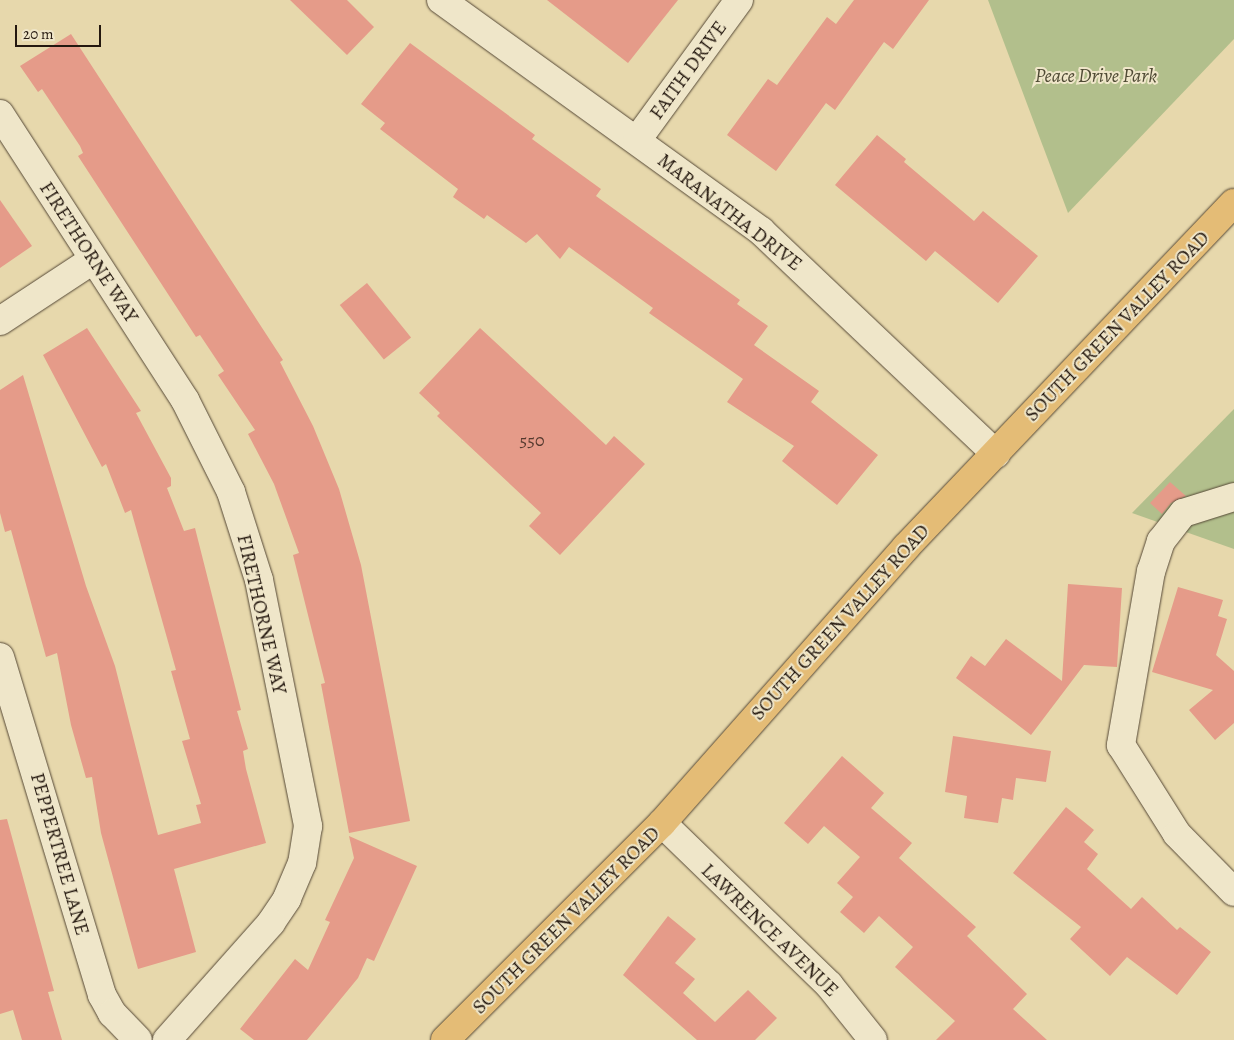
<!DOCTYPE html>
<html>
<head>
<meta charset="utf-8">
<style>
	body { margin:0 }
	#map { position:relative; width:1234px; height:1040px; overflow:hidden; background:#e7d8ac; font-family:Alegreya,serif }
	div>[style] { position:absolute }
	.green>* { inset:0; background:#b2bf8c }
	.building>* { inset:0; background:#e59b89; transform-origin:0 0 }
	.roads { filter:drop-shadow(0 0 1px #554836) drop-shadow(0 0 1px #554836) }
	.minor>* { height:28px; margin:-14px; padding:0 14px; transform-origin:14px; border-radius:14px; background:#efe6c9 }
	.major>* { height:28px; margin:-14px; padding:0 14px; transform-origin:14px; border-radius:14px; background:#e4bc76 }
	span { translate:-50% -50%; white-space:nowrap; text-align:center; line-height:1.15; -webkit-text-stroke:4px #efe6c9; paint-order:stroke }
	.number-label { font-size:18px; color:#54392e }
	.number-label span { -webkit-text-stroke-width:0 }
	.street-label { font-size:20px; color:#24180f }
	.park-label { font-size:20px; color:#4f4a34; font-style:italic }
	.scale { position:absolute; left:15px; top:25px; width:86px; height:22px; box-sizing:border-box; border:2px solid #24180f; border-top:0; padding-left:6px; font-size:15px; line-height:18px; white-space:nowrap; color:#24180f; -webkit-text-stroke:4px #efe6c9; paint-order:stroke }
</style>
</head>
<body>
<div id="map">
	<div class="green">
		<i style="clip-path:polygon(988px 0,1234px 0,1234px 39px,1068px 213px)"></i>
		<i style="clip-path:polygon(1234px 409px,1234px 549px,1132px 513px)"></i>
	</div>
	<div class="building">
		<i style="clip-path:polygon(290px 0,347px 0,374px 27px,347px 55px)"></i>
		<i style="clip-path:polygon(547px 0,678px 0,628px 63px)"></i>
		<i style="clip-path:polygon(854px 0,929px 0,893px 49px,884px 42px,835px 110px,826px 103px,776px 171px,727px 135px,768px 79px,777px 85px,827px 17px,836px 24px)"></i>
		<i style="clip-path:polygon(71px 34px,283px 360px,280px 362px,313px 426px,339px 489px,361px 565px,410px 821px,349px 833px,321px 684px,325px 683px,293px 555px,299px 553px,274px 484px,248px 434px,255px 430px,218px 375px,224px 371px,200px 335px,196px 337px,78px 156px,83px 153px,80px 146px,42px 89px,38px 92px,20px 66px)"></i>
		<i style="clip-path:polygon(410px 43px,535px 135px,532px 139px,601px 189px,596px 196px,740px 300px,737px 304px,768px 326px,754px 345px,819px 391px,811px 402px,878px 455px,837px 505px,782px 461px,794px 446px,727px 402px,743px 379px,649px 313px,653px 308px,569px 247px,560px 259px,537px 234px,526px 243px,487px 215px,484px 219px,453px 197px,458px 189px,380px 129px,385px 123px,361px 104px)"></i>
		<i style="clip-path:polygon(877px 135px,906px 159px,904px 162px,974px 221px,983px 211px,1038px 256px,998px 303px,935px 251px,926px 261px,835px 185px)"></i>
		<i style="clip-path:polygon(0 200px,32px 246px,0 268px)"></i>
		<i style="left:367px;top:283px;width:70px;height:35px;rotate:51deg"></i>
		<i style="clip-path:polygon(87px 328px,141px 411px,136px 413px,171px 478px,171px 486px,167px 488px,184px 531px,195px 528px,241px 710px,237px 711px,248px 749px,243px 751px,246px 769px,266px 843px,174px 869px,196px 952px,138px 969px,101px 833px,92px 777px,86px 778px,71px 725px,57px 653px,46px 657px,11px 530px,5px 532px,0 513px,0 390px,23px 375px,86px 586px,115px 666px,158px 835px,201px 823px,196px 805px,201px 804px,182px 741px,190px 739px,171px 671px,176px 670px,131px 510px,125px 513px,106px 464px,102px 467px,43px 355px)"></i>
		<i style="clip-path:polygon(480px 328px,606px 445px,614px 436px,645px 464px,560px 555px,529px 526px,541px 513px,437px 416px,440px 413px,419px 393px)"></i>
		<i style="clip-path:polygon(1170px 482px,1186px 496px,1171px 503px,1162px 514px,1150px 503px)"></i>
		<i style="clip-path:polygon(1068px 584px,1122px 588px,1117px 667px,1084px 665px,1031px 735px,956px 678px,971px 656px,985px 666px,1006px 639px,1062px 681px)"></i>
		<i style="clip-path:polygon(1178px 587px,1223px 600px,1218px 616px,1227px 619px,1216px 655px,1234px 671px,1234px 723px,1215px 740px,1189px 710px,1213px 690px,1152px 672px)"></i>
		<i style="clip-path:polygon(953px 736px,1051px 751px,1046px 782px,1016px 778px,1013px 800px,1002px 798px,998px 823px,964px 818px,967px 796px,945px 792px)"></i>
		<i style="clip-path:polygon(842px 756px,884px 793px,871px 808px,912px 843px,899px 858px,976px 927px,967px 936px,1027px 994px,1013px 1009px,1047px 1040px,936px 1040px,955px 1021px,895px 967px,913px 947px,879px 916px,864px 933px,840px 912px,853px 897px,837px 883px,860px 857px,824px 826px,808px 844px,784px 823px)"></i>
		<i style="clip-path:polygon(1066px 807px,1094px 830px,1084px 842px,1098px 854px,1087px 869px,1131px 909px,1142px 897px,1177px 930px,1180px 927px,1211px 952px,1177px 995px,1127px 957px,1110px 976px,1070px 939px,1081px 927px,1013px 873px)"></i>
		<i style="clip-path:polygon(7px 819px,54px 991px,48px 992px,62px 1040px,22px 1040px,13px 1010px,0 1014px,0 820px)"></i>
		<i style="clip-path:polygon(349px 836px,417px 866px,374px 961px,367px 958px,358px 978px,307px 1040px,254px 1040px,240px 1029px,295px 959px,308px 970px,330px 922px,325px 920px,354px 858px)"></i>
		<i style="clip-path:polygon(668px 916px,696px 939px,675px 963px,695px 979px,683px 993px,715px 1022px,748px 990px,777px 1018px,755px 1040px,697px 1040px,623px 975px)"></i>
	</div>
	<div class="roads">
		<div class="minor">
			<i style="left:441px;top:0;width:395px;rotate:35.8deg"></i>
			<i style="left:761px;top:231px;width:324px;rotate:43.5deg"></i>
			<i style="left:0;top:114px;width:341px;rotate:57.1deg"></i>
			<i style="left:185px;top:400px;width:103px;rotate:63.4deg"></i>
			<i style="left:231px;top:492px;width:92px;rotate:72.3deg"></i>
			<i style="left:259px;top:580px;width:251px;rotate:78.7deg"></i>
			<i style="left:308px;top:826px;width:37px;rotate:99deg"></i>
			<i style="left:302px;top:863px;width:39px;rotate:113deg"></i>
			<i style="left:287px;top:899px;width:29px;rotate:124deg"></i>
			<i style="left:271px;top:923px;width:157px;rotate:131.6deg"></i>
			<i style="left:637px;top:140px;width:173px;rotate:-53.9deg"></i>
			<i style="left:0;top:321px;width:111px;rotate:-33.3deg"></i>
			<i style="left:1234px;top:497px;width:53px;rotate:162.6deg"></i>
			<i style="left:1183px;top:513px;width:36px;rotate:128deg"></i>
			<i style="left:1161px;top:541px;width:32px;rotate:108deg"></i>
			<i style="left:1151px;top:571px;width:177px;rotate:99.8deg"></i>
			<i style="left:1121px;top:745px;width:105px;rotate:57.8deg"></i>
			<i style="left:1177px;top:834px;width:81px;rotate:45.5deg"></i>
			<i style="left:0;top:657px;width:353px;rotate:73.2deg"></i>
			<i style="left:102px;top:995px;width:21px;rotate:61deg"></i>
			<i style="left:112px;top:1013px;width:37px;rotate:46deg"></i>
			<i style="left:662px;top:823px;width:233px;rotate:44.1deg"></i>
			<i style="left:829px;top:985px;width:70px;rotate:51.3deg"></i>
		</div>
		<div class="major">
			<i style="left:445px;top:1040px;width:307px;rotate:-45deg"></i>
			<i style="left:662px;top:823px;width:368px;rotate:-48.5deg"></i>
			<i style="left:906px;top:547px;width:475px;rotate:-46.4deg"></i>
		</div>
	</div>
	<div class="number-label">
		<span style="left:532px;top:440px">550</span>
	</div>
	<div class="street-label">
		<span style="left:688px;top:70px;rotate:-54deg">FAITH DRIVE</span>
		<span style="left:730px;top:212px;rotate:38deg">MARANATHA DRIVE</span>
		<span style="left:89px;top:252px;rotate:57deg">FIRETHORNE WAY</span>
		<span style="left:1117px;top:326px;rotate:-46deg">SOUTH GREEN VALLEY ROAD</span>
		<span style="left:262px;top:614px;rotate:77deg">FIRETHORNE WAY</span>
		<span style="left:840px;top:622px;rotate:-48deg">SOUTH GREEN VALLEY ROAD</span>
		<span style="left:60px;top:854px;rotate:74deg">PEPPERTREE LANE</span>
		<span style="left:566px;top:920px;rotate:-45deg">SOUTH GREEN VALLEY ROAD</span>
		<span style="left:770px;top:930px;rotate:44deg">LAWRENCE AVENUE</span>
	</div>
	<div class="park-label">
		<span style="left:1096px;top:75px">Peace Drive Park</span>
	</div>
	<div class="scale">20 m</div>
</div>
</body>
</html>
